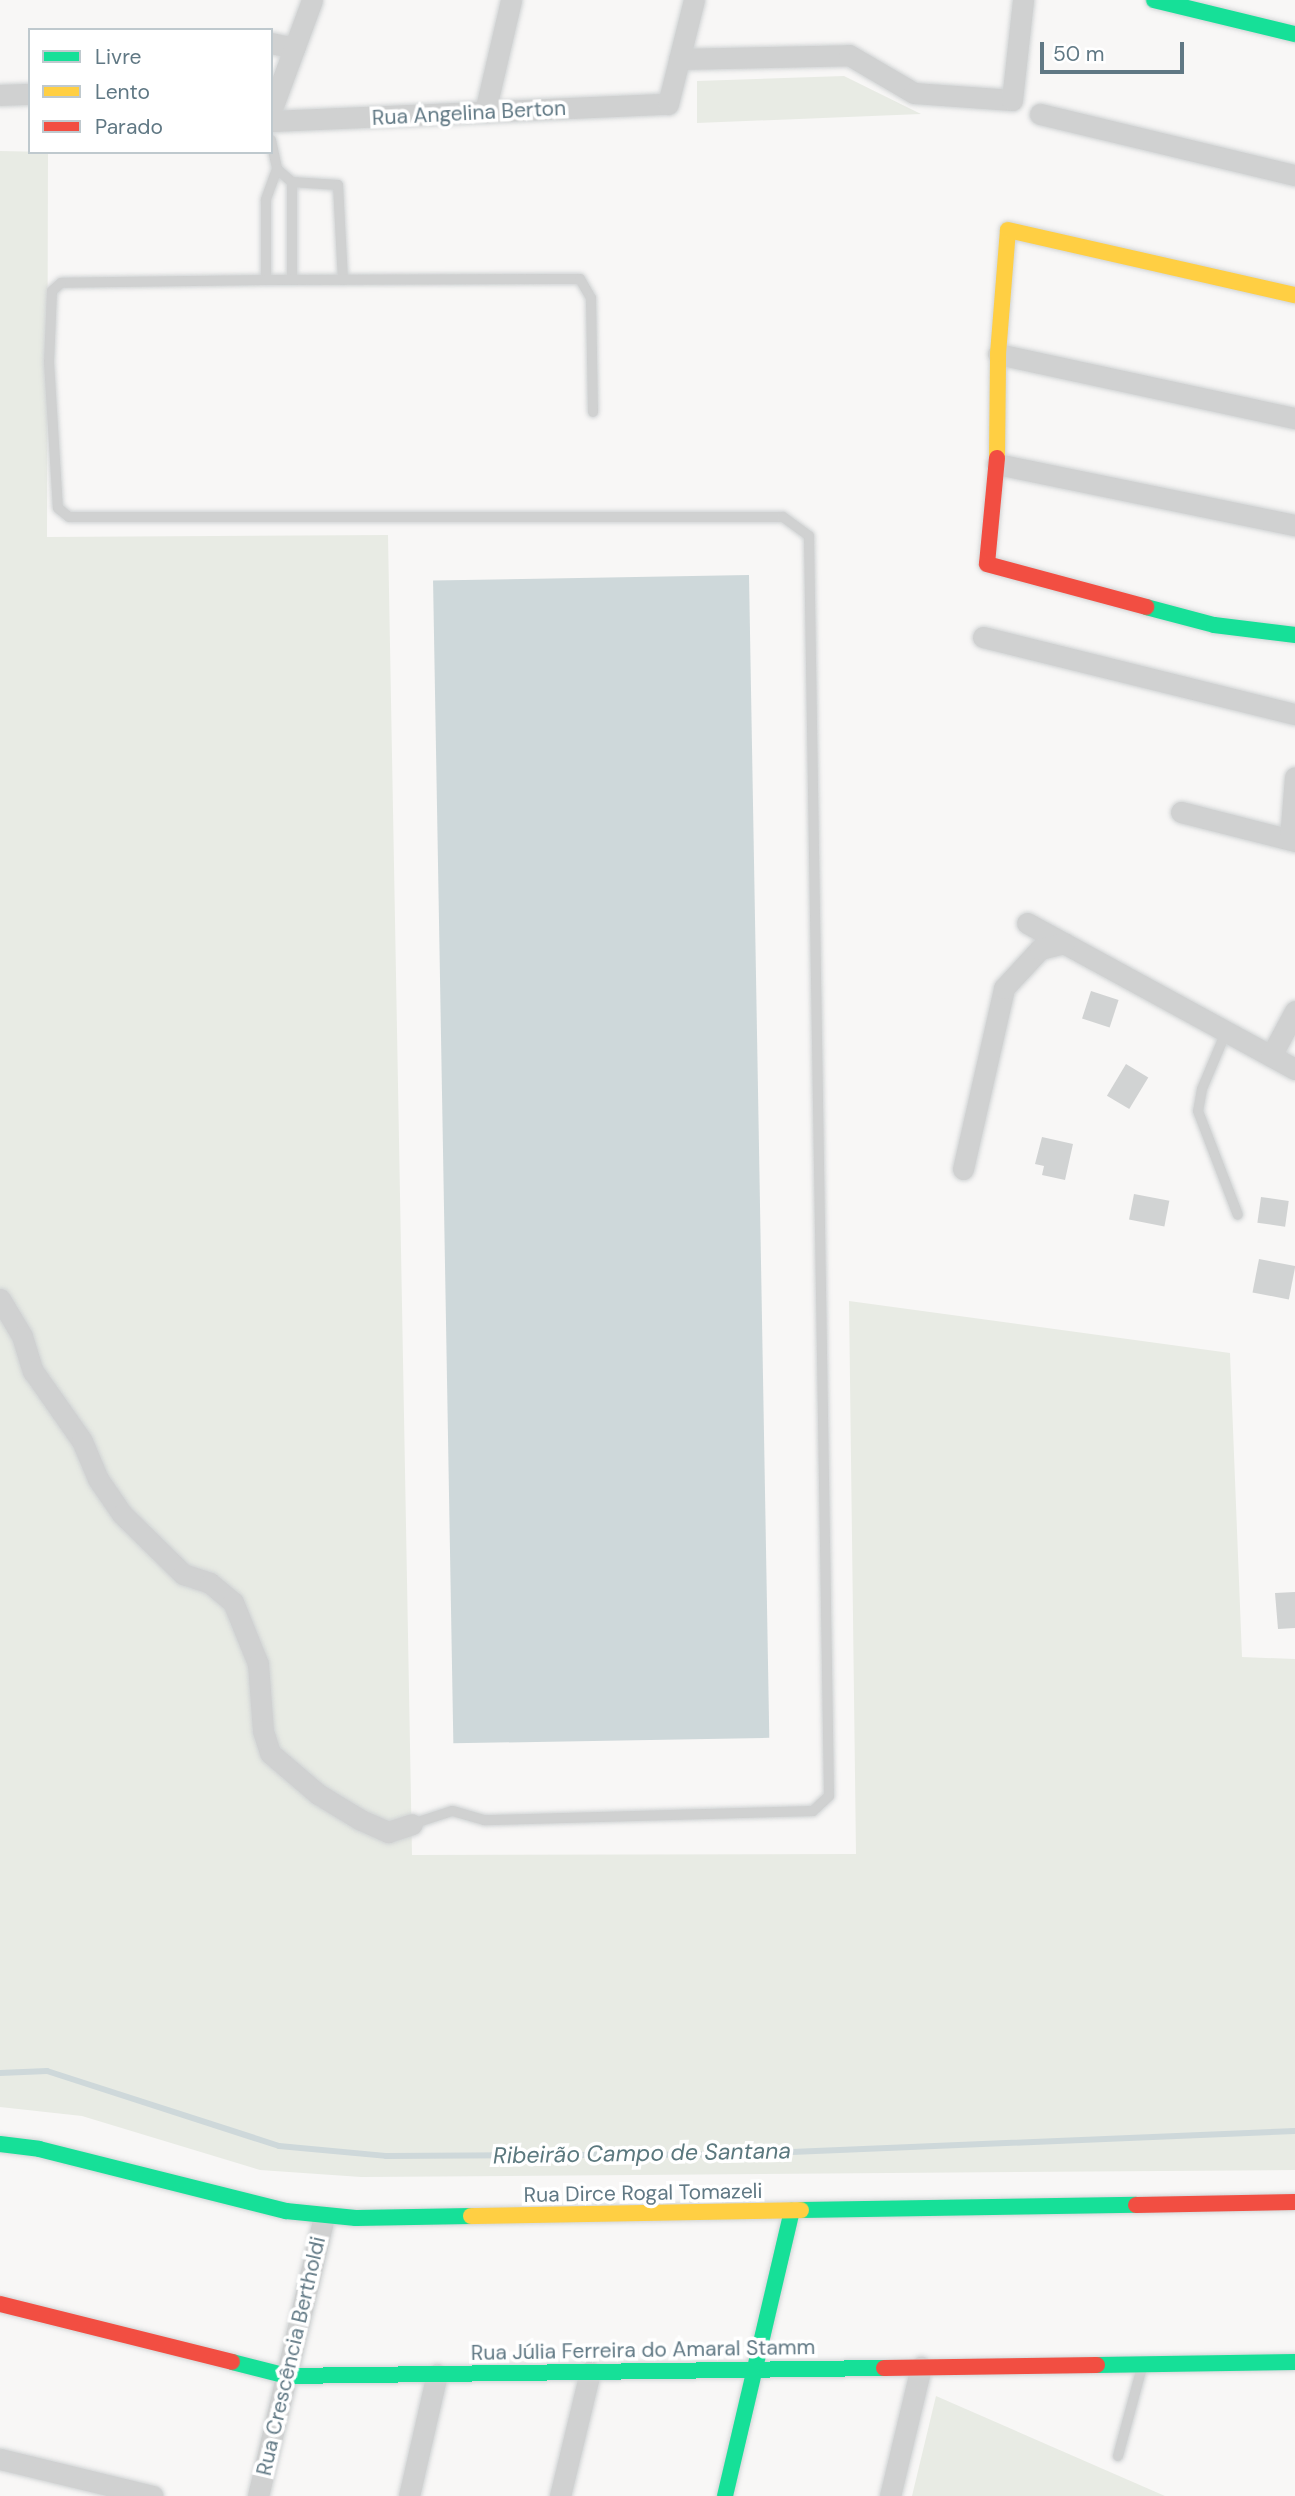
<!DOCTYPE html>
<html>
<head>
<meta charset="utf-8">
<style>
	body { margin:0 }
	#map { position:relative; width:1295px; height:2496px; overflow:hidden; background:#f8f7f6; font-family:"DM Sans",sans-serif }
	div>[style] { position:absolute }
	.green>* { inset:0; background:#e8ebe4 }
	.water>* { inset:0; background:#ced8da; transform-origin:0 0 }
	.stream>* { height:6px; margin:-3px; padding:0 3px; transform-origin:3px; border-radius:3px; background:#ced8da }
	.building>* { inset:0; background:#d1d3d3; transform-origin:0 0 }
	.roads { filter:drop-shadow(0 0 2px #d1d4d5) drop-shadow(0 0 2px #d1d4d5) }
	.lane>* { height:10px; margin:-5px; padding:0 5px; transform-origin:5px; border-radius:5px; background:#d0d1d1 }
	.street>* { height:21px; margin:-10.5px; padding:0 10.5px; transform-origin:10.5px; border-radius:10.5px; background:#d0d1d1 }
	.fast>* { height:16px; margin:-8px; padding:0 8px; transform-origin:8px; border-radius:8px; background:#16e098 }
	.slow>* { height:16px; margin:-8px; padding:0 8px; transform-origin:8px; border-radius:8px; background:#ffcf43 }
	.jam>* { height:16px; margin:-8px; padding:0 8px; transform-origin:8px; border-radius:8px; background:#f24e42 }
	span { translate:-50% -50%; white-space:nowrap; text-align:center; line-height:1.15; -webkit-text-stroke:7px #fff; paint-order:stroke }
	.street-label { font-size:21px; color:#607884 }
	.water-label { font-size:23px; color:#5b787e; font-style:italic }
	.legend { position:absolute; left:28px; top:28px; width:245px; height:126px; box-sizing:border-box; background:#fff; border:2px solid #bfc9ce; margin:0; padding:9px 12px; list-style:none; font-size:21px; color:#607884 }
	.legend li { display:flex; align-items:center; gap:14px; height:35px }
	.legend b { width:35px; border:2px solid #bfc9ce }
	.scale { position:absolute; left:1040px; top:42px; width:144px; height:32px; box-sizing:border-box; border:4px solid #607884; border-top:0; padding-left:9px; font-size:21px; line-height:24px; white-space:nowrap; color:#607884; -webkit-text-stroke:5px #fff; paint-order:stroke }
</style>
</head>
<body>
<div id="map">
	<div class="green">
		<i style="clip-path:polygon(844px 76px,921px 114px,697px 123px,697px 81px)"></i>
		<i style="clip-path:polygon(0 151px,48px 152px,47px 537px,388px 535px,412px 1855px,856px 1854px,849px 1301px,1230px 1353px,1242px 1657px,1295px 1659px,1295px 2170px,361px 2177px,260px 2170px,82px 2116px,0 2107px)"></i>
		<i style="clip-path:polygon(936px 2396px,1165px 2496px,912px 2496px)"></i>
	</div>
	<div class="water">
		<i style="left:749px;top:575px;width:1163px;height:316px;rotate:89deg"></i>
	</div>
	<div class="stream">
		<i style="left:0;top:2073px;width:47px;rotate:-2.4deg"></i>
		<i style="left:47px;top:2071px;width:244px;rotate:17.9deg"></i>
		<i style="left:279px;top:2146px;width:107px;rotate:5.3deg"></i>
		<i style="left:386px;top:2156px;width:358px;rotate:-0.3deg"></i>
		<i style="left:744px;top:2154px;width:551px;rotate:-2.39deg"></i>
	</div>
	<div class="building">
		<i style="left:1091px;top:991px;width:29px;height:29px;rotate:18deg"></i>
		<i style="left:1126px;top:1064px;width:26px;height:37px;rotate:31deg"></i>
		<i style="clip-path:polygon(1042px 1137px,1073px 1144px,1065px 1180px,1042px 1175px,1044px 1166px,1035px 1164px)"></i>
		<i style="left:1134px;top:1194px;width:36px;height:26px;rotate:11deg"></i>
		<i style="left:1261px;top:1197px;width:28px;height:26px;rotate:8deg"></i>
		<i style="left:1259px;top:1259px;width:37px;height:34px;rotate:11deg"></i>
		<i style="clip-path:polygon(1295px 1592px,1295px 1628px,1278px 1629px,1275px 1593px)"></i>
	</div>
	<div class="roads">
		<div class="lane">
			<i style="left:271px;top:140px;width:30px;rotate:78deg"></i>
			<i style="left:277px;top:169px;width:33px;rotate:110deg"></i>
			<i style="left:266px;top:200px;width:80px;rotate:90deg"></i>
			<i style="left:266px;top:280px;width:205px;rotate:179.2deg"></i>
			<i style="left:61px;top:283px;width:12px;rotate:138deg"></i>
			<i style="left:52px;top:291px;width:71px;rotate:92.4deg"></i>
			<i style="left:49px;top:362px;width:146px;rotate:86.5deg"></i>
			<i style="left:58px;top:508px;width:14px;rotate:39deg"></i>
			<i style="left:69px;top:517px;width:714px"></i>
			<i style="left:783px;top:517px;width:32px;rotate:36deg"></i>
			<i style="left:809px;top:536px;width:1260px;rotate:89.09deg"></i>
			<i style="left:829px;top:1796px;width:22px;rotate:137deg"></i>
			<i style="left:813px;top:1811px;width:329px;rotate:178.4deg"></i>
			<i style="left:484px;top:1820px;width:33px;rotate:-164deg"></i>
			<i style="left:452px;top:1811px;width:42px;rotate:162deg"></i>
			<i style="left:277px;top:169px;width:20px;rotate:41deg"></i>
			<i style="left:292px;top:182px;width:46px;rotate:3.7deg"></i>
			<i style="left:338px;top:185px;width:95px;rotate:87deg"></i>
			<i style="left:292px;top:182px;width:98px;rotate:90deg"></i>
			<i style="left:266px;top:280px;width:314px;rotate:-0.2deg"></i>
			<i style="left:580px;top:279px;width:22px;rotate:60deg"></i>
			<i style="left:591px;top:298px;width:114px;rotate:89deg"></i>
			<i style="left:1226px;top:1032px;width:62px;rotate:112.8deg"></i>
			<i style="left:1202px;top:1089px;width:22px;rotate:100deg"></i>
			<i style="left:1198px;top:1111px;width:111px;rotate:69deg"></i>
			<i style="left:1118px;top:2456px;width:92px;rotate:-74.9deg"></i>
		</div>
		<div class="street">
			<i style="left:271px;top:43px;width:24px;rotate:12deg"></i>
			<i style="left:679px;top:59px;width:170px;rotate:-1.3deg"></i>
			<i style="left:849px;top:55px;width:75px;rotate:30.3deg"></i>
			<i style="left:914px;top:93px;width:98px;rotate:4.1deg"></i>
			<i style="left:1012px;top:100px;width:101px;rotate:-83.7deg"></i>
			<i style="left:0;top:95px;width:30px;rotate:-2deg"></i>
			<i style="left:271px;top:111px;width:118px;rotate:-69.7deg"></i>
			<i style="left:485px;top:112px;width:115px;rotate:-76.9deg"></i>
			<i style="left:1040px;top:114px;width:262px;rotate:13.5deg"></i>
			<i style="left:271px;top:121px;width:397px;rotate:-2.5deg"></i>
			<i style="left:668px;top:104px;width:107px;rotate:-76deg"></i>
			<i style="left:998px;top:354px;width:304px;rotate:12.2deg"></i>
			<i style="left:997px;top:464px;width:304px;rotate:11.6deg"></i>
			<i style="left:983px;top:637px;width:321px;rotate:13.9deg"></i>
			<i style="left:1181px;top:812px;width:118px;rotate:14.3deg"></i>
			<i style="left:1290px;top:839px;width:62px;rotate:-85.4deg"></i>
			<i style="left:1027px;top:923px;width:305px;rotate:28.6deg"></i>
			<i style="left:1271px;top:1056px;width:51px;rotate:-61.9deg"></i>
			<i style="left:963px;top:1169px;width:186px;rotate:-77.2deg"></i>
			<i style="left:1004px;top:988px;width:53px;rotate:-47.3deg"></i>
			<i style="left:1040px;top:949px;width:25px;rotate:-14deg"></i>
			<i style="left:0;top:1299px;width:43px;rotate:59.3deg"></i>
			<i style="left:22px;top:1336px;width:37px;rotate:73deg"></i>
			<i style="left:33px;top:1371px;width:85px;rotate:55deg"></i>
			<i style="left:82px;top:1441px;width:41px;rotate:67.2deg"></i>
			<i style="left:98px;top:1479px;width:42px;rotate:55.6deg"></i>
			<i style="left:122px;top:1514px;width:86px;rotate:44.5deg"></i>
			<i style="left:183px;top:1574px;width:28px;rotate:18deg"></i>
			<i style="left:210px;top:1583px;width:30px;rotate:40deg"></i>
			<i style="left:233px;top:1602px;width:67px;rotate:68deg"></i>
			<i style="left:258px;top:1664px;width:67px;rotate:85.7deg"></i>
			<i style="left:263px;top:1731px;width:23px;rotate:72deg"></i>
			<i style="left:270px;top:1753px;width:63px;rotate:40.5deg"></i>
			<i style="left:318px;top:1794px;width:50px;rotate:31.2deg"></i>
			<i style="left:361px;top:1820px;width:30px;rotate:24deg"></i>
			<i style="left:388px;top:1832px;width:25px;rotate:-18deg"></i>
			<i style="left:0;top:2459px;width:157px;rotate:13.6deg"></i>
			<i style="left:258px;top:2496px;width:287px;rotate:-76.7deg"></i>
			<i style="left:409px;top:2496px;width:125px;rotate:-77.1deg"></i>
			<i style="left:560px;top:2496px;width:128px;rotate:-76.4deg"></i>
			<i style="left:890px;top:2496px;width:133px;rotate:-76.5deg"></i>
		</div>
		<div class="fast">
			<i style="left:1154px;top:0;width:145px;rotate:13.6deg"></i>
			<i style="left:1146px;top:607px;width:70px;rotate:14.8deg"></i>
			<i style="left:1214px;top:625px;width:82px;rotate:7deg"></i>
			<i style="left:0;top:2144px;width:39px;rotate:7deg"></i>
			<i style="left:39px;top:2149px;width:255px;rotate:14.1deg"></i>
			<i style="left:286px;top:2211px;width:70px;rotate:5.7deg"></i>
			<i style="left:356px;top:2218px;width:115px;rotate:-1deg"></i>
			<i style="left:801px;top:2210px;width:335px;rotate:-0.9deg"></i>
			<i style="left:232px;top:2362px;width:57px;rotate:14.3deg"></i>
			<i style="left:287px;top:2376px;width:597px;rotate:-0.77deg"></i>
			<i style="left:1097px;top:2365px;width:198px;rotate:-0.9deg"></i>
			<i style="left:725px;top:2496px;width:293px;rotate:-76.8deg"></i>
		</div>
		<div class="slow">
			<i style="left:997px;top:458px;width:104px;rotate:-89.4deg"></i>
			<i style="left:998px;top:354px;width:124px;rotate:-85.4deg"></i>
			<i style="left:1008px;top:230px;width:294px;rotate:12.8deg"></i>
			<i style="left:471px;top:2216px;width:330px;rotate:-1deg"></i>
		</div>
		<div class="jam">
			<i style="left:997px;top:458px;width:106px;rotate:95.4deg"></i>
			<i style="left:987px;top:564px;width:165px;rotate:15.1deg"></i>
			<i style="left:1136px;top:2205px;width:159px;rotate:-1.1deg"></i>
			<i style="left:0;top:2304px;width:239px;rotate:14deg"></i>
			<i style="left:884px;top:2368px;width:213px;rotate:-0.8deg"></i>
		</div>
	</div>
	<div class="street-label">
		<span style="left:469px;top:113px;rotate:-3deg">Rua Angelina Berton</span>
		<span style="left:643px;top:2193px;rotate:-1deg">Rua Dirce Rogal Tomazeli</span>
		<span style="left:643px;top:2350px;rotate:-1deg">Rua Júlia Ferreira do Amaral Stamm</span>
		<span style="left:291px;top:2356px;rotate:-77deg">Rua Crescência Bertholdi</span>
	</div>
	<div class="water-label">
		<span style="left:642px;top:2153px;rotate:-1deg">Ribeirão Campo de Santana</span>
	</div>
	<ul class="legend">
	<li><b style="height:9px;background:#16e098"></b>Livre</li>
	<li><b style="height:9px;background:#ffcf43"></b>Lento</li>
	<li><b style="height:9px;background:#f24e42"></b>Parado</li>
	</ul>
	<div class="scale">50 m</div>
</div>
</body>
</html>
